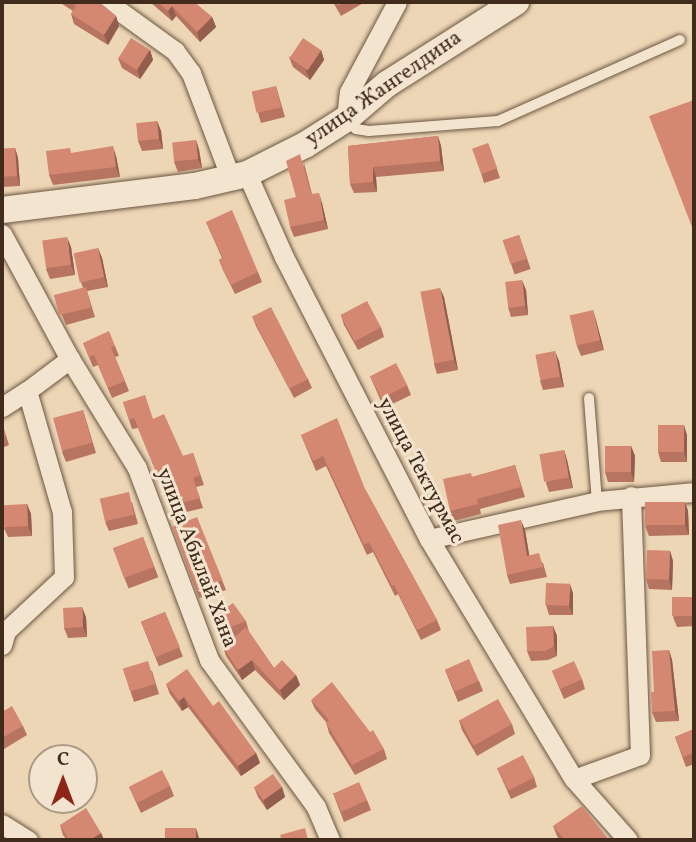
<!DOCTYPE html>
<html>
<head>
<meta charset="utf-8">
<style>
	body { margin:0 }
	#map { position:relative; width:696px; height:842px; overflow:hidden; background:#edd6b5; font-family:Vollkorn,serif }
	div>[style] { position:absolute }
	.roads { filter:drop-shadow(0 0 2px #6b5642) drop-shadow(0 0 2px #6b5642) }
	.lane>* { height:10px; margin:-5px; padding:0 5px; transform-origin:5px; border-radius:5px; background:#f3e4cf }
	.street>* { height:19px; margin:-9.5px; padding:0 9.5px; transform-origin:9.5px; border-radius:9.5px; background:#f3e4cf }
	.secondary>* { height:26px; margin:-13px; padding:0 13px; transform-origin:13px; border-radius:13px; background:#f3e4cf }
	.wall>* { inset:0; background:#b67461; transform-origin:0 0 }
	.shaded-wall>* { inset:0; background:#945e4f }
	.building>* { inset:0; background:#d48771; transform-origin:0 0 }
	span { translate:-50% -50%; white-space:nowrap; text-align:center; line-height:1.15; -webkit-text-stroke:6px #f3e4cf; paint-order:stroke }
	.street-label { font-size:21px; color:#402b1c }
	.frame { position:absolute; inset:0; border:4px solid #402b1c; pointer-events:none }
	.north { position:absolute; left:28px; top:744px; width:70px; height:70px; box-sizing:border-box; background:#f3e4cf; border:2px solid #ab9a87; border-radius:50%; rotate:0deg; font-size:19px; font-weight:700; line-height:28px; text-align:center; color:#402b1c }
	.north::after { content:''; display:block; margin:auto; width:24px; height:32px; background:#8f2418; clip-path:polygon(50% 0,100% 100%,50% 72%,0 100%) }
</style>
</head>
<body>
<div id="map">
	<div class="roads">
		<div class="lane">
			<i style="left:348px;top:121px;width:11px;rotate:45deg"></i>
			<i style="left:356px;top:129px;width:13px;rotate:9deg"></i>
			<i style="left:369px;top:131px;width:129px;rotate:-4.4deg"></i>
			<i style="left:498px;top:121px;width:199px;rotate:-24deg"></i>
			<i style="left:589px;top:398px;width:103px;rotate:85.6deg"></i>
		</div>
		<div class="street">
			<i style="left:107px;top:2px;width:84px;rotate:35.8deg"></i>
			<i style="left:175px;top:51px;width:27px;rotate:54deg"></i>
			<i style="left:191px;top:73px;width:113px;rotate:69.3deg"></i>
			<i style="left:346px;top:119px;width:27px;rotate:-84deg"></i>
			<i style="left:349px;top:92px;width:102px;rotate:-61.9deg"></i>
			<i style="left:247px;top:174px;width:91px;rotate:66deg"></i>
			<i style="left:284px;top:257px;width:317px;rotate:62.8deg"></i>
			<i style="left:429px;top:539px;width:280px;rotate:58.9deg"></i>
			<i style="left:574px;top:779px;width:81px;rotate:48.5deg"></i>
			<i style="left:2px;top:234px;width:142px;rotate:61.5deg"></i>
			<i style="left:70px;top:359px;width:128px;rotate:58.4deg"></i>
			<i style="left:137px;top:468px;width:205px;rotate:69.4deg"></i>
			<i style="left:209px;top:660px;width:182px;rotate:53.9deg"></i>
			<i style="left:316px;top:807px;width:36px;rotate:67deg"></i>
			<i style="left:2px;top:407px;width:30px;rotate:-33deg"></i>
			<i style="left:429px;top:539px;width:172px;rotate:-12.7deg"></i>
			<i style="left:597px;top:501px;width:97px;rotate:-5.3deg"></i>
			<i style="left:2px;top:645px;width:15px;rotate:-74deg"></i>
			<i style="left:6px;top:631px;width:79px;rotate:-43deg"></i>
			<i style="left:64px;top:577px;width:65px;rotate:-91.8deg"></i>
			<i style="left:62px;top:512px;width:126px;rotate:-106.1deg"></i>
			<i style="left:27px;top:391px;width:54px;rotate:-36.7deg"></i>
			<i style="left:574px;top:779px;width:70px;rotate:-20deg"></i>
			<i style="left:640px;top:755px;width:259px;rotate:-92deg"></i>
			<i style="left:2px;top:824px;width:31px;rotate:32deg"></i>
		</div>
		<div class="secondary">
			<i style="left:2px;top:210px;width:194px;rotate:-7.1deg"></i>
			<i style="left:195px;top:186px;width:53px;rotate:-13deg"></i>
			<i style="left:247px;top:174px;width:65px;rotate:-26.6deg"></i>
			<i style="left:305px;top:145px;width:49px;rotate:-32.4deg"></i>
			<i style="left:346px;top:119px;width:54px;rotate:-40.5deg"></i>
			<i style="left:387px;top:84px;width:153px;rotate:-32.4deg"></i>
		</div>
	</div>
	<div class="wall">
		<i style="clip-path:polygon(59px 2px,99px 2px,116px 16px,119px 26px,108px 45px,74px 24px,71px 14px,73px 11px)"></i>
		<i style="clip-path:polygon(150px 2px,194px 2px,212px 17px,216px 27px,200px 42px,176px 16px,172px 21px)"></i>
		<i style="clip-path:polygon(333px 2px,365px 2px,341px 16px)"></i>
		<i style="clip-path:polygon(150px 50px,153px 60px,140px 79px,122px 68px,118px 58px)"></i>
		<i style="clip-path:polygon(321px 50px,324px 60px,310px 80px,293px 67px,289px 57px)"></i>
		<i style="clip-path:polygon(276px 86px,285px 117px,261px 123px,258px 113px)"></i>
		<i style="clip-path:polygon(157px 121px,161px 131px,163px 149px,142px 151px,138px 141px)"></i>
		<i style="clip-path:polygon(438px 136px,441px 146px,444px 171px,376px 177px,377px 192px,354px 193px,350px 184px,348px 146px)"></i>
		<i style="clip-path:polygon(196px 140px,199px 150px,202px 168px,178px 172px,174px 162px)"></i>
		<i style="clip-path:polygon(488px 143px,500px 178px,484px 183px,481px 173px)"></i>
		<i style="clip-path:polygon(15px 148px,18px 158px,20px 186px,2px 187px,2px 149px)"></i>
		<i style="clip-path:polygon(72px 153px,116px 156px,120px 177px,53px 185px,49px 175px)"></i>
		<i style="clip-path:polygon(304px 163px,312px 194px,322px 203px,328px 229px,294px 237px,290px 227px)"></i>
		<i style="clip-path:polygon(206px 222px,258px 272px,262px 282px,235px 294px,223px 270px,219px 260px,222px 258px)"></i>
		<i style="left:519px;top:235px;width:36px;height:17px;rotate:71deg"></i>
		<i style="clip-path:polygon(71px 247px,75px 275px,50px 279px,46px 269px)"></i>
		<i style="clip-path:polygon(98px 248px,102px 258px,108px 287px,87px 291px,95px 317px,66px 325px,54px 296px,83px 288px,81px 282px)"></i>
		<i style="clip-path:polygon(526px 290px,528px 315px,511px 317px,508px 307px)"></i>
		<i style="clip-path:polygon(444px 297px,458px 370px,437px 374px,434px 364px)"></i>
		<i style="clip-path:polygon(593px 310px,604px 350px,581px 356px,577px 346px)"></i>
		<i style="clip-path:polygon(341px 315px,381px 327px,384px 337px,358px 350px,344px 325px)"></i>
		<i style="clip-path:polygon(252px 316px,308px 379px,312px 388px,294px 398px,256px 326px)"></i>
		<i style="clip-path:polygon(83px 343px,115px 346px,119px 356px,115px 357px,129px 391px,112px 398px,98px 365px,93px 367px)"></i>
		<i style="clip-path:polygon(559px 361px,564px 387px,543px 390px,540px 381px)"></i>
		<i style="clip-path:polygon(370px 376px,407px 385px,411px 395px,384px 408px)"></i>
		<i style="clip-path:polygon(123px 402px,153px 419px,183px 456px,193px 453px,204px 485px,196px 487px,203px 508px,174px 515px,138px 428px,132px 429px)"></i>
		<i style="clip-path:polygon(83px 410px,96px 453px,66px 462px,62px 452px)"></i>
		<i style="clip-path:polygon(2px 423px,9px 445px,2px 448px)"></i>
		<i style="clip-path:polygon(301px 435px,365px 489px,437px 620px,441px 630px,421px 640px,398px 594px,395px 596px,373px 552px,367px 555px,326px 466px,316px 471px)"></i>
		<i style="clip-path:polygon(687px 435px,687px 462px,661px 462px,658px 452px)"></i>
		<i style="clip-path:polygon(631px 446px,635px 456px,634px 482px,608px 482px,605px 472px)"></i>
		<i style="clip-path:polygon(564px 450px,567px 460px,573px 488px,549px 492px,546px 483px)"></i>
		<i style="clip-path:polygon(515px 465px,525px 497px,480px 509px,481px 514px,454px 521px,450px 511px,472px 477px)"></i>
		<i style="clip-path:polygon(132px 502px,138px 524px,109px 531px,105px 522px)"></i>
		<i style="clip-path:polygon(685px 502px,688px 511px,689px 535px,649px 536px,645px 526px)"></i>
		<i style="clip-path:polygon(27px 504px,31px 514px,32px 536px,8px 537px,4px 528px)"></i>
		<i style="clip-path:polygon(172px 526px,222px 580px,226px 590px,199px 598px)"></i>
		<i style="clip-path:polygon(525px 530px,529px 555px,543px 563px,547px 577px,510px 584px,507px 575px)"></i>
		<i style="left:143px;top:537px;width:43px;height:32px;rotate:69deg"></i>
		<i style="clip-path:polygon(670px 551px,673px 561px,672px 590px,649px 589px,646px 579px)"></i>
		<i style="clip-path:polygon(573px 593px,573px 615px,549px 615px,546px 605px)"></i>
		<i style="clip-path:polygon(694px 597px,694px 626px,677px 627px,673px 617px)"></i>
		<i style="left:165px;top:612px;width:48px;height:26px;rotate:68deg"></i>
		<i style="clip-path:polygon(86px 617px,87px 637px,68px 638px,64px 628px)"></i>
		<i style="clip-path:polygon(214px 617px,246px 621px,249px 632px,274px 668px,296px 675px,300px 685px,284px 700px,255px 670px,242px 680px,226px 656px,223px 647px,234px 638px,227px 640px,217px 627px)"></i>
		<i style="clip-path:polygon(553px 626px,557px 636px,557px 656px,548px 660px,531px 661px,527px 651px)"></i>
		<i style="clip-path:polygon(669px 650px,672px 660px,679px 721px,656px 722px,652px 712px,654px 692px)"></i>
		<i style="clip-path:polygon(123px 669px,152px 671px,159px 694px,134px 702px)"></i>
		<i style="clip-path:polygon(445px 670px,479px 681px,483px 691px,458px 702px)"></i>
		<i style="clip-path:polygon(552px 671px,582px 679px,585px 689px,564px 699px)"></i>
		<i style="clip-path:polygon(166px 684px,213px 706px,256px 753px,260px 763px,241px 776px,188px 707px,182px 711px,170px 694px)"></i>
		<i style="clip-path:polygon(311px 700px,384px 749px,387px 759px,355px 775px,329px 733px,326px 722px,315px 709px)"></i>
		<i style="clip-path:polygon(2px 712px,23px 726px,27px 735px,4px 749px,2px 746px)"></i>
		<i style="clip-path:polygon(459px 720px,512px 724px,515px 734px,477px 756px,462px 730px)"></i>
		<i style="clip-path:polygon(694px 729px,694px 764px,686px 767px,675px 737px)"></i>
		<i style="clip-path:polygon(497px 768px,534px 777px,537px 787px,511px 799px)"></i>
		<i style="clip-path:polygon(170px 786px,174px 796px,141px 813px,129px 787px)"></i>
		<i style="clip-path:polygon(254px 787px,282px 787px,285px 797px,267px 810px,258px 797px)"></i>
		<i style="clip-path:polygon(333px 793px,367px 800px,371px 810px,344px 822px)"></i>
		<i style="clip-path:polygon(60px 825px,101px 833px,104px 840px,67px 840px,63px 835px)"></i>
		<i style="clip-path:polygon(553px 826px,609px 840px,560px 840px,557px 836px)"></i>
	</div>
	<div class="shaded-wall">
		<i style="clip-path:polygon(172px 6px,176px 16px,172px 21px,168px 11px)"></i>
		<i style="clip-path:polygon(116px 16px,119px 26px,108px 45px,104px 35px)"></i>
		<i style="clip-path:polygon(212px 17px,216px 27px,200px 42px,197px 32px)"></i>
		<i style="clip-path:polygon(150px 50px,153px 60px,140px 79px,137px 69px)"></i>
		<i style="clip-path:polygon(321px 50px,324px 60px,310px 80px,306px 70px)"></i>
		<i style="clip-path:polygon(157px 121px,161px 131px,163px 149px,159px 139px)"></i>
		<i style="clip-path:polygon(438px 136px,441px 146px,444px 171px,440px 161px)"></i>
		<i style="clip-path:polygon(196px 140px,199px 150px,202px 168px,198px 159px)"></i>
		<i style="clip-path:polygon(113px 146px,116px 156px,120px 177px,116px 167px)"></i>
		<i style="clip-path:polygon(15px 148px,18px 158px,20px 186px,17px 176px)"></i>
		<i style="clip-path:polygon(373px 167px,376px 177px,377px 192px,373px 182px)"></i>
		<i style="clip-path:polygon(319px 193px,322px 203px,328px 229px,324px 220px)"></i>
		<i style="clip-path:polygon(67px 237px,71px 247px,75px 275px,71px 265px)"></i>
		<i style="clip-path:polygon(98px 248px,102px 258px,108px 287px,104px 277px)"></i>
		<i style="clip-path:polygon(522px 280px,526px 290px,528px 315px,525px 306px)"></i>
		<i style="clip-path:polygon(440px 288px,444px 297px,458px 370px,454px 360px)"></i>
		<i style="clip-path:polygon(593px 310px,596px 320px,604px 350px,600px 340px)"></i>
		<i style="clip-path:polygon(555px 351px,559px 361px,564px 387px,560px 377px)"></i>
		<i style="clip-path:polygon(684px 425px,687px 435px,687px 462px,684px 452px)"></i>
		<i style="clip-path:polygon(631px 446px,635px 456px,634px 482px,631px 472px)"></i>
		<i style="clip-path:polygon(564px 450px,567px 460px,573px 488px,569px 478px)"></i>
		<i style="clip-path:polygon(685px 502px,688px 511px,689px 535px,685px 525px)"></i>
		<i style="clip-path:polygon(27px 504px,31px 514px,32px 536px,28px 526px)"></i>
		<i style="clip-path:polygon(521px 520px,525px 530px,531px 566px,527px 556px)"></i>
		<i style="clip-path:polygon(670px 551px,673px 561px,672px 590px,669px 580px)"></i>
		<i style="clip-path:polygon(570px 584px,573px 593px,573px 615px,569px 606px)"></i>
		<i style="clip-path:polygon(82px 607px,86px 617px,87px 637px,83px 627px)"></i>
		<i style="clip-path:polygon(553px 626px,557px 636px,557px 656px,554px 646px)"></i>
		<i style="clip-path:polygon(669px 650px,672px 660px,679px 721px,675px 711px)"></i>
		<i style="clip-path:polygon(252px 660px,255px 670px,242px 680px,238px 670px)"></i>
		<i style="clip-path:polygon(296px 675px,300px 685px,284px 700px,280px 690px)"></i>
		<i style="clip-path:polygon(184px 697px,188px 707px,182px 711px,179px 701px)"></i>
		<i style="clip-path:polygon(256px 753px,260px 763px,241px 776px,238px 766px)"></i>
		<i style="clip-path:polygon(282px 787px,285px 797px,267px 810px,263px 800px)"></i>
		<i style="clip-path:polygon(196px 828px,199px 838px,199px 840px,196px 840px)"></i>
		<i style="clip-path:polygon(101px 833px,104px 840px,90px 840px)"></i>
	</div>
	<div class="building">
		<i style="clip-path:polygon(70px 2px,99px 2px,116px 16px,104px 35px,71px 14px,76px 6px)"></i>
		<i style="clip-path:polygon(158px 2px,194px 2px,212px 17px,197px 32px,172px 6px,168px 11px)"></i>
		<i style="clip-path:polygon(335px 2px,345px 2px,338px 6px)"></i>
		<i style="left:131px;top:38px;width:22px;height:24px;rotate:32deg"></i>
		<i style="left:303px;top:38px;width:22px;height:24px;rotate:34deg"></i>
		<i style="left:276px;top:86px;width:22px;height:25px;rotate:77deg"></i>
		<i style="clip-path:polygon(694px 100px,694px 232px,649px 116px)"></i>
		<i style="left:157px;top:121px;width:18px;height:21px;rotate:84deg"></i>
		<i style="clip-path:polygon(438px 136px,440px 161px,373px 167px,373px 182px,350px 184px,348px 146px)"></i>
		<i style="left:196px;top:140px;width:19px;height:24px;rotate:84deg"></i>
		<i style="left:488px;top:143px;width:27px;height:17px;rotate:70deg"></i>
		<i style="clip-path:polygon(113px 146px,116px 167px,49px 175px,46px 151px,70px 148px,71px 153px)"></i>
		<i style="left:15px;top:148px;width:28px;height:13px;rotate:86deg"></i>
		<i style="clip-path:polygon(300px 154px,311px 194px,319px 193px,324px 220px,290px 227px,284px 200px,296px 197px,286px 161px)"></i>
		<i style="clip-path:polygon(232px 210px,258px 272px,231px 285px,219px 260px,223px 258px,206px 222px)"></i>
		<i style="left:519px;top:235px;width:25px;height:17px;rotate:72deg"></i>
		<i style="left:67px;top:237px;width:28px;height:25px;rotate:82deg"></i>
		<i style="left:98px;top:248px;width:30px;height:25px;rotate:78deg"></i>
		<i style="left:522px;top:280px;width:26px;height:17px;rotate:83deg"></i>
		<i style="left:86px;top:287px;width:21px;height:33px;rotate:76deg"></i>
		<i style="left:440px;top:288px;width:73px;height:20px;rotate:79deg"></i>
		<i style="left:367px;top:301px;width:30px;height:30px;rotate:62deg"></i>
		<i style="left:271px;top:307px;width:81px;height:21px;rotate:63deg"></i>
		<i style="left:593px;top:310px;width:31px;height:24px;rotate:77deg"></i>
		<i style="clip-path:polygon(109px 331px,115px 346px,111px 347px,125px 381px,108px 388px,94px 355px,89px 357px,83px 343px)"></i>
		<i style="left:555px;top:351px;width:26px;height:20px;rotate:79deg"></i>
		<i style="left:396px;top:363px;width:25px;height:29px;rotate:63deg"></i>
		<i style="clip-path:polygon(145px 395px,153px 419px,164px 414px,183px 456px,193px 453px,200px 475px,193px 478px,200px 498px,170px 506px,134px 418px,129px 420px,123px 402px)"></i>
		<i style="left:83px;top:410px;width:34px;height:31px;rotate:75deg"></i>
		<i style="clip-path:polygon(337px 418px,365px 489px,437px 620px,417px 630px,394px 585px,392px 586px,369px 542px,364px 545px,323px 456px,313px 461px,301px 435px)"></i>
		<i style="clip-path:polygon(2px 424px,6px 436px,2px 437px)"></i>
		<i style="left:658px;top:425px;width:26px;height:27px"></i>
		<i style="left:605px;top:446px;width:26px;height:26px"></i>
		<i style="left:564px;top:450px;width:28px;height:25px;rotate:80deg"></i>
		<i style="clip-path:polygon(515px 465px,521px 487px,477px 499px,478px 504px,450px 511px,443px 479px,471px 473px,472px 477px)"></i>
		<i style="left:129px;top:492px;width:23px;height:30px;rotate:77deg"></i>
		<i style="left:685px;top:502px;width:23px;height:40px;rotate:90deg"></i>
		<i style="left:27px;top:504px;width:22px;height:24px;rotate:87deg"></i>
		<i style="left:197px;top:517px;width:68px;height:27px;rotate:68deg"></i>
		<i style="clip-path:polygon(521px 520px,527px 556px,539px 553px,543px 567px,507px 575px,498px 525px)"></i>
		<i style="left:143px;top:537px;width:32px;height:32px;rotate:70deg"></i>
		<i style="left:647px;top:550px;width:23px;height:29px;rotate:2deg"></i>
		<i style="left:546px;top:583px;width:24px;height:22px;rotate:2deg"></i>
		<i style="left:694px;top:597px;width:19px;height:22px;rotate:90deg"></i>
		<i style="clip-path:polygon(233px 603px,246px 621px,223px 630px,214px 617px)"></i>
		<i style="left:82px;top:607px;width:20px;height:19px;rotate:87deg"></i>
		<i style="left:165px;top:612px;width:38px;height:26px;rotate:67deg"></i>
		<i style="clip-path:polygon(553px 626px,554px 646px,545px 651px,527px 651px,526px 627px)"></i>
		<i style="clip-path:polygon(246px 627px,274px 668px,282px 660px,296px 675px,280px 690px,252px 660px,238px 670px,223px 647px)"></i>
		<i style="clip-path:polygon(669px 650px,675px 711px,652px 712px,651px 692px,654px 692px,652px 651px)"></i>
		<i style="left:469px;top:659px;width:24px;height:26px;rotate:66deg"></i>
		<i style="left:148px;top:661px;width:24px;height:26px;rotate:73deg"></i>
		<i style="left:574px;top:661px;width:20px;height:24px;rotate:66deg"></i>
		<i style="clip-path:polygon(187px 669px,213px 706px,219px 701px,256px 753px,238px 766px,184px 697px,179px 701px,166px 684px)"></i>
		<i style="clip-path:polygon(332px 682px,370px 732px,373px 730px,384px 749px,352px 765px,326px 723px,329px 720px,311px 700px)"></i>
		<i style="left:498px;top:699px;width:29px;height:44px;rotate:61deg"></i>
		<i style="clip-path:polygon(12px 706px,23px 726px,2px 738px,2px 712px)"></i>
		<i style="clip-path:polygon(694px 729px,694px 753px,683px 757px,675px 737px)"></i>
		<i style="left:523px;top:755px;width:25px;height:29px;rotate:63deg"></i>
		<i style="left:162px;top:770px;width:18px;height:37px;rotate:63deg"></i>
		<i style="left:273px;top:774px;width:16px;height:23px;rotate:55deg"></i>
		<i style="left:359px;top:782px;width:20px;height:28px;rotate:66deg"></i>
		<i style="clip-path:polygon(582px 806px,609px 840px,565px 840px,553px 826px)"></i>
		<i style="clip-path:polygon(86px 808px,101px 833px,90px 840px,69px 840px,60px 825px)"></i>
		<i style="left:196px;top:828px;width:12px;height:31px;rotate:90deg"></i>
		<i style="clip-path:polygon(305px 828px,308px 840px,282px 840px,280px 835px)"></i>
	</div>
	<div class="street-label">
		<span style="left:384px;top:89px;rotate:-35deg">улица Жангелдина</span>
		<span style="left:420px;top:471px;rotate:62deg">улица Тектурмас</span>
		<span style="left:196px;top:558px;rotate:69deg">улица Абылай Хана</span>
	</div>
	<div class="frame"></div>
	<div class="north">С</div>
</div>
</body>
</html>
